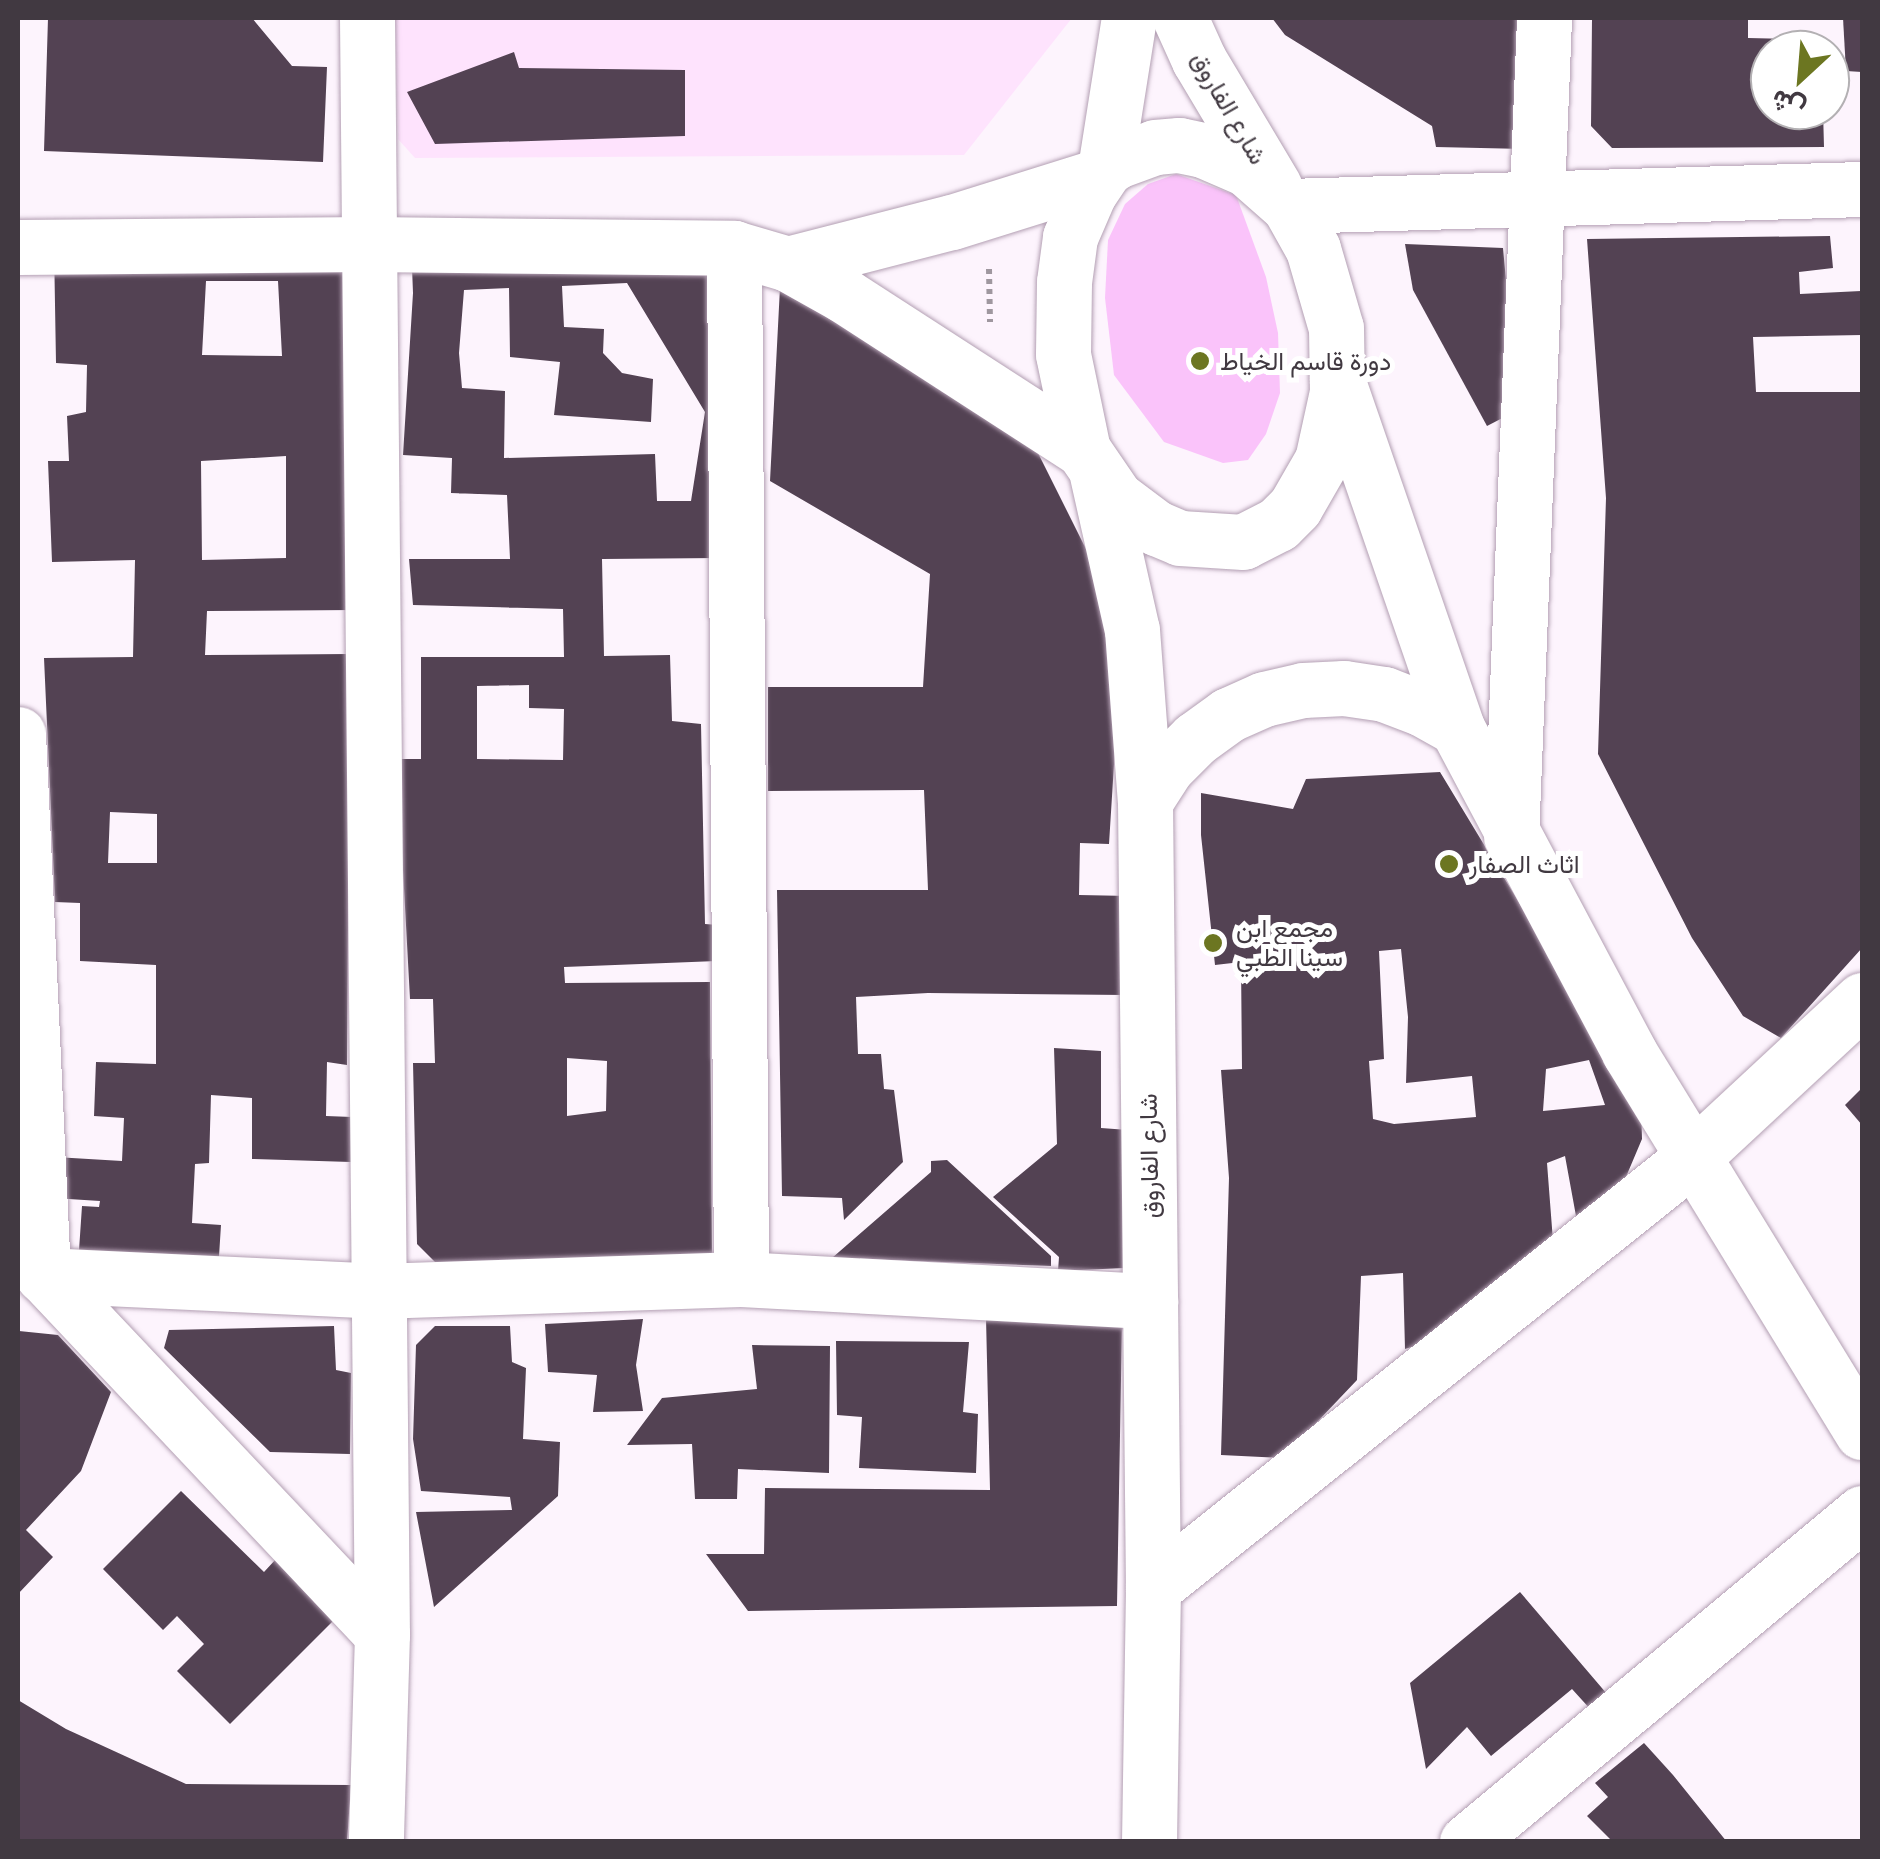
<!DOCTYPE html>
<html>
<head>
<meta charset="utf-8">
<style>
	body { margin:0 }
	#map { position:relative; width:1880px; height:1859px; overflow:hidden; background:#fdf4fd; font-family:"Public Sans",Vazirmatn,sans-serif }
	div>[style] { position:absolute }
	.built>* { inset:0; background:#fee3fd }
	.green>* { inset:0; background:#fac3fa }
	.building>* { inset:0; background:#534253 }
	.path>* { height:6px; margin-top:-3px; transform-origin:0; background:repeating-linear-gradient(90deg,#9f979f 0 5px,transparent 0 10px) }
	.roads { filter:drop-shadow(0 0 2px #b39fb3) drop-shadow(0 0 2px #b39fb3) }
	.minor>* { height:55px; margin:-27.5px; padding:0 27.5px; transform-origin:27.5px; border-radius:27.5px; background:#fff }
	.tertiary>* { height:55px; margin:-27.5px; padding:0 27.5px; transform-origin:27.5px; border-radius:27.5px; background:#fff }
	.secondary>* { height:55px; margin:-27.5px; padding:0 27.5px; transform-origin:27.5px; border-radius:27.5px; background:#fff }
	.dots>* { width:28px; height:28px; translate:-50% -50%; box-sizing:border-box; border:5px solid #fff; border-radius:50% }
	span { translate:-50% -50%; white-space:nowrap; text-align:center; line-height:1.15; -webkit-text-stroke:10px #fff; paint-order:stroke }
	.street-label { font-size:25px; color:#413941 }
	.poi-label { font-size:25px; color:#413941 }
	.left { translate:0 -50%; text-align:left }
	.frame { position:absolute; inset:0; border:20px solid #413941; pointer-events:none }
	.north { position:absolute; left:1750px; top:30px; width:100px; height:100px; box-sizing:border-box; background:#fff; border:2px solid #b3b0b3; border-radius:50%; rotate:206deg; font-size:28px; font-weight:700; line-height:40px; text-align:center; color:#413941 }
	.north::after { content:''; display:block; margin:auto; width:35px; height:45px; background:#6c7621; clip-path:polygon(50% 0,100% 100%,50% 72%,0 100%) }
</style>
</head>
<body>
<div id="map">
	<div class="built">
		<i style="clip-path:polygon(395px 18px,1072px 18px,964px 155px,415px 158px,398px 139px)"></i>
	</div>
	<div class="green">
		<i style="clip-path:polygon(1176px 174px,1236px 195px,1266px 277px,1278px 333px,1280px 393px,1266px 434px,1248px 460px,1223px 463px,1164px 442px,1114px 375px,1105px 298px,1108px 240px,1125px 204px,1148px 184px)"></i>
	</div>
	<div class="building">
		<i style="clip-path:polygon(48px 18px,252px 18px,292px 66px,327px 67px,323px 162px,44px 151px)"></i>
		<i style="clip-path:polygon(1272px 18px,1532px 18px,1525px 149px,1436px 147px,1432px 126px,1285px 35px)"></i>
		<i style="clip-path:polygon(1592px 18px,1748px 18px,1748px 38px,1787px 39px,1792px 50px,1770px 50px,1770px 110px,1823px 110px,1824px 147px,1612px 148px,1591px 126px)"></i>
		<i style="clip-path:polygon(1843px 18px,1862px 18px,1862px 72px,1846px 71px)"></i>
		<i style="clip-path:polygon(514px 52px,519px 68px,685px 70px,685px 136px,435px 144px,407px 92px)"></i>
		<i style="clip-path:polygon(1830px 236px,1833px 268px,1799px 272px,1800px 294px,1861px 291px,1862px 335px,1753px 337px,1756px 392px,1862px 392px,1862px 948px,1781px 1038px,1743px 1016px,1692px 938px,1598px 754px,1606px 498px,1587px 239px)"></i>
		<i style="clip-path:polygon(evenodd,343px 239px,353px 610px,207px 611px,205px 655px,350px 654px,347px 1065px,327px 1062px,326px 1116px,352px 1117px,351px 1162px,252px 1159px,252px 1098px,211px 1095px,209px 1163px,195px 1164px,192px 1223px,221px 1225px,218px 1272px,78px 1265px,82px 1206px,99px 1207px,100px 1201px,53px 1198px,55px 1157px,122px 1161px,124px 1118px,94px 1116px,96px 1062px,156px 1064px,156px 965px,80px 961px,80px 903px,55px 902px,44px 658px,133px 657px,135px 560px,52px 562px,48px 461px,69px 461px,67px 416px,86px 412px,87px 365px,56px 363px,54px 246px,343px 239px,206px 281px,278px 281px,282px 356px,202px 355px,206px 281px,343px 239px,286px 456px,286px 558px,202px 560px,201px 461px,286px 456px,343px 239px,110px 812px,157px 814px,157px 863px,108px 863px,110px 812px)"></i>
		<i style="clip-path:polygon(evenodd,411px 242px,717px 258px,719px 558px,602px 559px,604px 656px,670px 655px,672px 721px,701px 724px,705px 924px,718px 925px,717px 961px,564px 967px,565px 983px,710px 982px,712px 1258px,441px 1268px,417px 1244px,413px 1063px,435px 1063px,433px 999px,410px 999px,397px 759px,421px 759px,421px 657px,564px 657px,563px 609px,413px 605px,409px 559px,510px 559px,507px 495px,451px 493px,452px 458px,403px 455px,413px 293px,411px 242px,627px 283px,705px 412px,691px 501px,657px 501px,655px 454px,504px 458px,505px 391px,462px 388px,459px 353px,464px 290px,509px 288px,510px 357px,560px 362px,554px 415px,651px 422px,653px 379px,622px 373px,603px 353px,604px 329px,564px 327px,562px 286px,627px 283px,411px 242px,529px 685px,529px 708px,564px 709px,563px 760px,477px 759px,477px 686px,529px 685px,411px 242px,567px 1058px,607px 1061px,606px 1111px,567px 1116px,567px 1058px)"></i>
		<i style="clip-path:polygon(1405px 244px,1503px 248px,1518px 410px,1487px 426px,1413px 290px)"></i>
		<i style="clip-path:polygon(781px 268px,1017px 411px,1102px 581px,1119px 685px,1109px 844px,1080px 843px,1079px 895px,1129px 896px,1126px 995px,928px 993px,856px 997px,858px 1054px,881px 1054px,884px 1089px,894px 1090px,903px 1162px,844px 1220px,842px 1198px,782px 1196px,777px 890px,928px 890px,924px 790px,768px 791px,768px 687px,923px 687px,930px 574px,770px 481px)"></i>
		<i style="clip-path:polygon(evenodd,1440px 772px,1641px 1104px,1642px 1139px,1623px 1184px,1576px 1216px,1565px 1156px,1547px 1163px,1553px 1241px,1425px 1343px,1405px 1349px,1403px 1273px,1361px 1276px,1357px 1380px,1283px 1458px,1221px 1455px,1229px 1178px,1221px 1070px,1242px 1069px,1241px 962px,1215px 965px,1201px 835px,1201px 793px,1293px 809px,1306px 779px,1440px 772px,1401px 949px,1408px 1017px,1406px 1083px,1472px 1076px,1476px 1117px,1394px 1124px,1373px 1119px,1369px 1061px,1384px 1059px,1379px 951px,1401px 949px,1440px 772px,1589px 1060px,1605px 1105px,1543px 1111px,1546px 1069px,1589px 1060px)"></i>
		<i style="clip-path:polygon(1054px 1048px,1101px 1051px,1101px 1128px,1128px 1130px,1125px 1268px,1058px 1271px,1059px 1257px,993px 1197px,1057px 1144px)"></i>
		<i style="clip-path:polygon(1862px 1088px,1862px 1125px,1845px 1105px)"></i>
		<i style="clip-path:polygon(947px 1160px,1051px 1256px,1051px 1266px,832px 1258px,931px 1172px,931px 1161px)"></i>
		<i style="clip-path:polygon(986px 1318px,1122px 1322px,1117px 1606px,748px 1611px,706px 1554px,764px 1554px,765px 1488px,990px 1490px)"></i>
		<i style="clip-path:polygon(643px 1319px,636px 1365px,643px 1411px,593px 1412px,597px 1375px,548px 1372px,545px 1324px)"></i>
		<i style="clip-path:polygon(334px 1326px,336px 1370px,351px 1373px,350px 1454px,270px 1452px,164px 1348px,169px 1330px)"></i>
		<i style="clip-path:polygon(435px 1326px,510px 1326px,512px 1362px,526px 1368px,523px 1439px,560px 1442px,558px 1496px,434px 1607px,416px 1512px,512px 1510px,510px 1497px,421px 1491px,413px 1439px,416px 1345px)"></i>
		<i style="clip-path:polygon(19px 1331px,58px 1335px,111px 1392px,81px 1471px,26px 1530px,53px 1557px,18px 1594px)"></i>
		<i style="clip-path:polygon(836px 1341px,969px 1342px,963px 1412px,978px 1414px,976px 1473px,859px 1468px,862px 1417px,837px 1415px)"></i>
		<i style="clip-path:polygon(752px 1345px,830px 1346px,829px 1473px,738px 1469px,737px 1499px,695px 1499px,692px 1444px,627px 1445px,662px 1398px,757px 1389px)"></i>
		<i style="clip-path:polygon(181px 1491px,264px 1572px,276px 1559px,336px 1618px,230px 1724px,177px 1671px,204px 1644px,177px 1616px,163px 1630px,103px 1569px)"></i>
		<i style="clip-path:polygon(1520px 1592px,1607px 1694px,1592px 1711px,1572px 1689px,1491px 1756px,1467px 1727px,1426px 1769px,1410px 1683px)"></i>
		<i style="clip-path:polygon(18px 1700px,66px 1729px,186px 1784px,351px 1785px,347px 1842px,18px 1842px)"></i>
		<i style="clip-path:polygon(1644px 1743px,1673px 1775px,1727px 1842px,1607px 1842px,1610px 1839px,1587px 1816px,1608px 1797px,1595px 1783px)"></i>
	</div>
	<div class="path">
		<i style="left:989px;top:269px;width:53px;rotate:88.9deg"></i>
	</div>
	<div class="roads">
		<div class="minor">
			<i style="left:367px;top:18px;width:1616px;rotate:89.47deg"></i>
			<i style="left:382px;top:1634px;width:208px;rotate:91.7deg"></i>
			<i style="left:1289px;top:206px;width:573px;rotate:-1.7deg"></i>
			<i style="left:18px;top:247px;width:350px;rotate:-0.5deg"></i>
			<i style="left:368px;top:244px;width:366px;rotate:0.6deg"></i>
			<i style="left:734px;top:248px;width:56px;rotate:16.5deg"></i>
			<i style="left:788px;top:264px;width:65px;rotate:29.3deg"></i>
			<i style="left:845px;top:296px;width:283px;rotate:32.9deg"></i>
			<i style="left:734px;top:248px;width:1031px;rotate:89.61deg"></i>
			<i style="left:788px;top:264px;width:169px;rotate:-14.4deg"></i>
			<i style="left:952px;top:222px;width:154px;rotate:-17.4deg"></i>
			<i style="left:18px;top:734px;width:542px;rotate:87.35deg"></i>
			<i style="left:1511px;top:837px;width:820px;rotate:-87.69deg"></i>
			<i style="left:30px;top:1261px;width:513px;rotate:46.66deg"></i>
			<i style="left:43px;top:1275px;width:334px;rotate:2.7deg"></i>
			<i style="left:377px;top:1291px;width:364px;rotate:-1.9deg"></i>
			<i style="left:741px;top:1279px;width:410px;rotate:3.1deg"></i>
			<i style="left:1153px;top:1588px;width:690px;rotate:-38.58deg"></i>
			<i style="left:1692px;top:1158px;width:232px;rotate:-42.9deg"></i>
			<i style="left:1467px;top:1842px;width:514px;rotate:-39.79deg"></i>
		</div>
		<div class="tertiary">
			<i style="left:1097px;top:475px;width:159px;rotate:77.3deg"></i>
			<i style="left:1132px;top:630px;width:171px;rotate:85.7deg"></i>
			<i style="left:1145px;top:801px;width:787px;rotate:89.42deg"></i>
			<i style="left:1153px;top:1588px;width:254px;rotate:90.9deg"></i>
		</div>
		<div class="secondary">
			<i style="left:1180px;top:18px;width:46px;rotate:65.7deg"></i>
			<i style="left:1199px;top:60px;width:147px;rotate:59.2deg"></i>
			<i style="left:1179px;top:145px;width:25px;rotate:12deg"></i>
			<i style="left:1203px;top:150px;width:48px;rotate:23.4deg"></i>
			<i style="left:1247px;top:169px;width:56px;rotate:41.4deg"></i>
			<i style="left:1289px;top:206px;width:49px;rotate:60.8deg"></i>
			<i style="left:1313px;top:249px;width:82px;rotate:73.8deg"></i>
			<i style="left:1336px;top:328px;width:64px;rotate:89.1deg"></i>
			<i style="left:1337px;top:392px;width:70px;rotate:102.4deg"></i>
			<i style="left:1322px;top:460px;width:54px;rotate:119.9deg"></i>
			<i style="left:1295px;top:507px;width:24px;rotate:135deg"></i>
			<i style="left:1278px;top:524px;width:39px;rotate:153deg"></i>
			<i style="left:1243px;top:542px;width:63px;rotate:-176.4deg"></i>
			<i style="left:1180px;top:538px;width:26px;rotate:-157deg"></i>
			<i style="left:1156px;top:528px;width:50px;rotate:-143.1deg"></i>
			<i style="left:1116px;top:498px;width:58px;rotate:-124.5deg"></i>
			<i style="left:1083px;top:450px;width:98px;rotate:-101.8deg"></i>
			<i style="left:1063px;top:354px;width:72px;rotate:-89.2deg"></i>
			<i style="left:1064px;top:282px;width:45px;rotate:-82.4deg"></i>
			<i style="left:1070px;top:237px;width:48px;rotate:-66.6deg"></i>
			<i style="left:1089px;top:193px;width:29px;rotate:-56deg"></i>
			<i style="left:1105px;top:169px;width:14px;rotate:-34deg"></i>
			<i style="left:1117px;top:161px;width:40px;rotate:-20.2deg"></i>
			<i style="left:1155px;top:147px;width:24px;rotate:-5deg"></i>
			<i style="left:1105px;top:169px;width:153px;rotate:-81deg"></i>
			<i style="left:1337px;top:379px;width:369px;rotate:71deg"></i>
			<i style="left:1457px;top:728px;width:367px;rotate:62deg"></i>
			<i style="left:1629px;top:1052px;width:446px;rotate:58.5deg"></i>
			<i style="left:1145px;top:801px;width:40px;rotate:-57.1deg"></i>
			<i style="left:1167px;top:767px;width:40px;rotate:-45deg"></i>
			<i style="left:1195px;top:739px;width:41px;rotate:-36deg"></i>
			<i style="left:1228px;top:715px;width:39px;rotate:-24deg"></i>
			<i style="left:1264px;top:699px;width:40px;rotate:-13deg"></i>
			<i style="left:1303px;top:690px;width:41px;rotate:-2.8deg"></i>
			<i style="left:1344px;top:688px;width:40px;rotate:8.5deg"></i>
			<i style="left:1384px;top:694px;width:40px;rotate:21deg"></i>
			<i style="left:1421px;top:708px;width:41px;rotate:29.1deg"></i>
		</div>
	</div>
	<div class="dots">
		<i style="left:1200px;top:361px;background:#6c7621"></i>
		<i style="left:1449px;top:864px;background:#6c7621"></i>
		<i style="left:1213px;top:943px;background:#6c7621"></i>
	</div>
	<div class="street-label">
		<span style="left:1229px;top:108px;rotate:60deg">شارع الفاروق</span>
		<span style="left:1149px;top:1156px;rotate:-91deg">شارع الفاروق</span>
	</div>
	<div class="poi-label">
		<span class="left" style="left:1220px;top:361px">دورة قاسم الخياط</span>
		<span class="left" style="left:1469px;top:864px">اثاث الصفار</span>
		<span class="left" style="left:1236px;top:943px">مجمع ابن<br>سينا الطبي</span>
	</div>
	<div class="frame"></div>
	<div class="north">ش</div>
</div>
</body>
</html>
